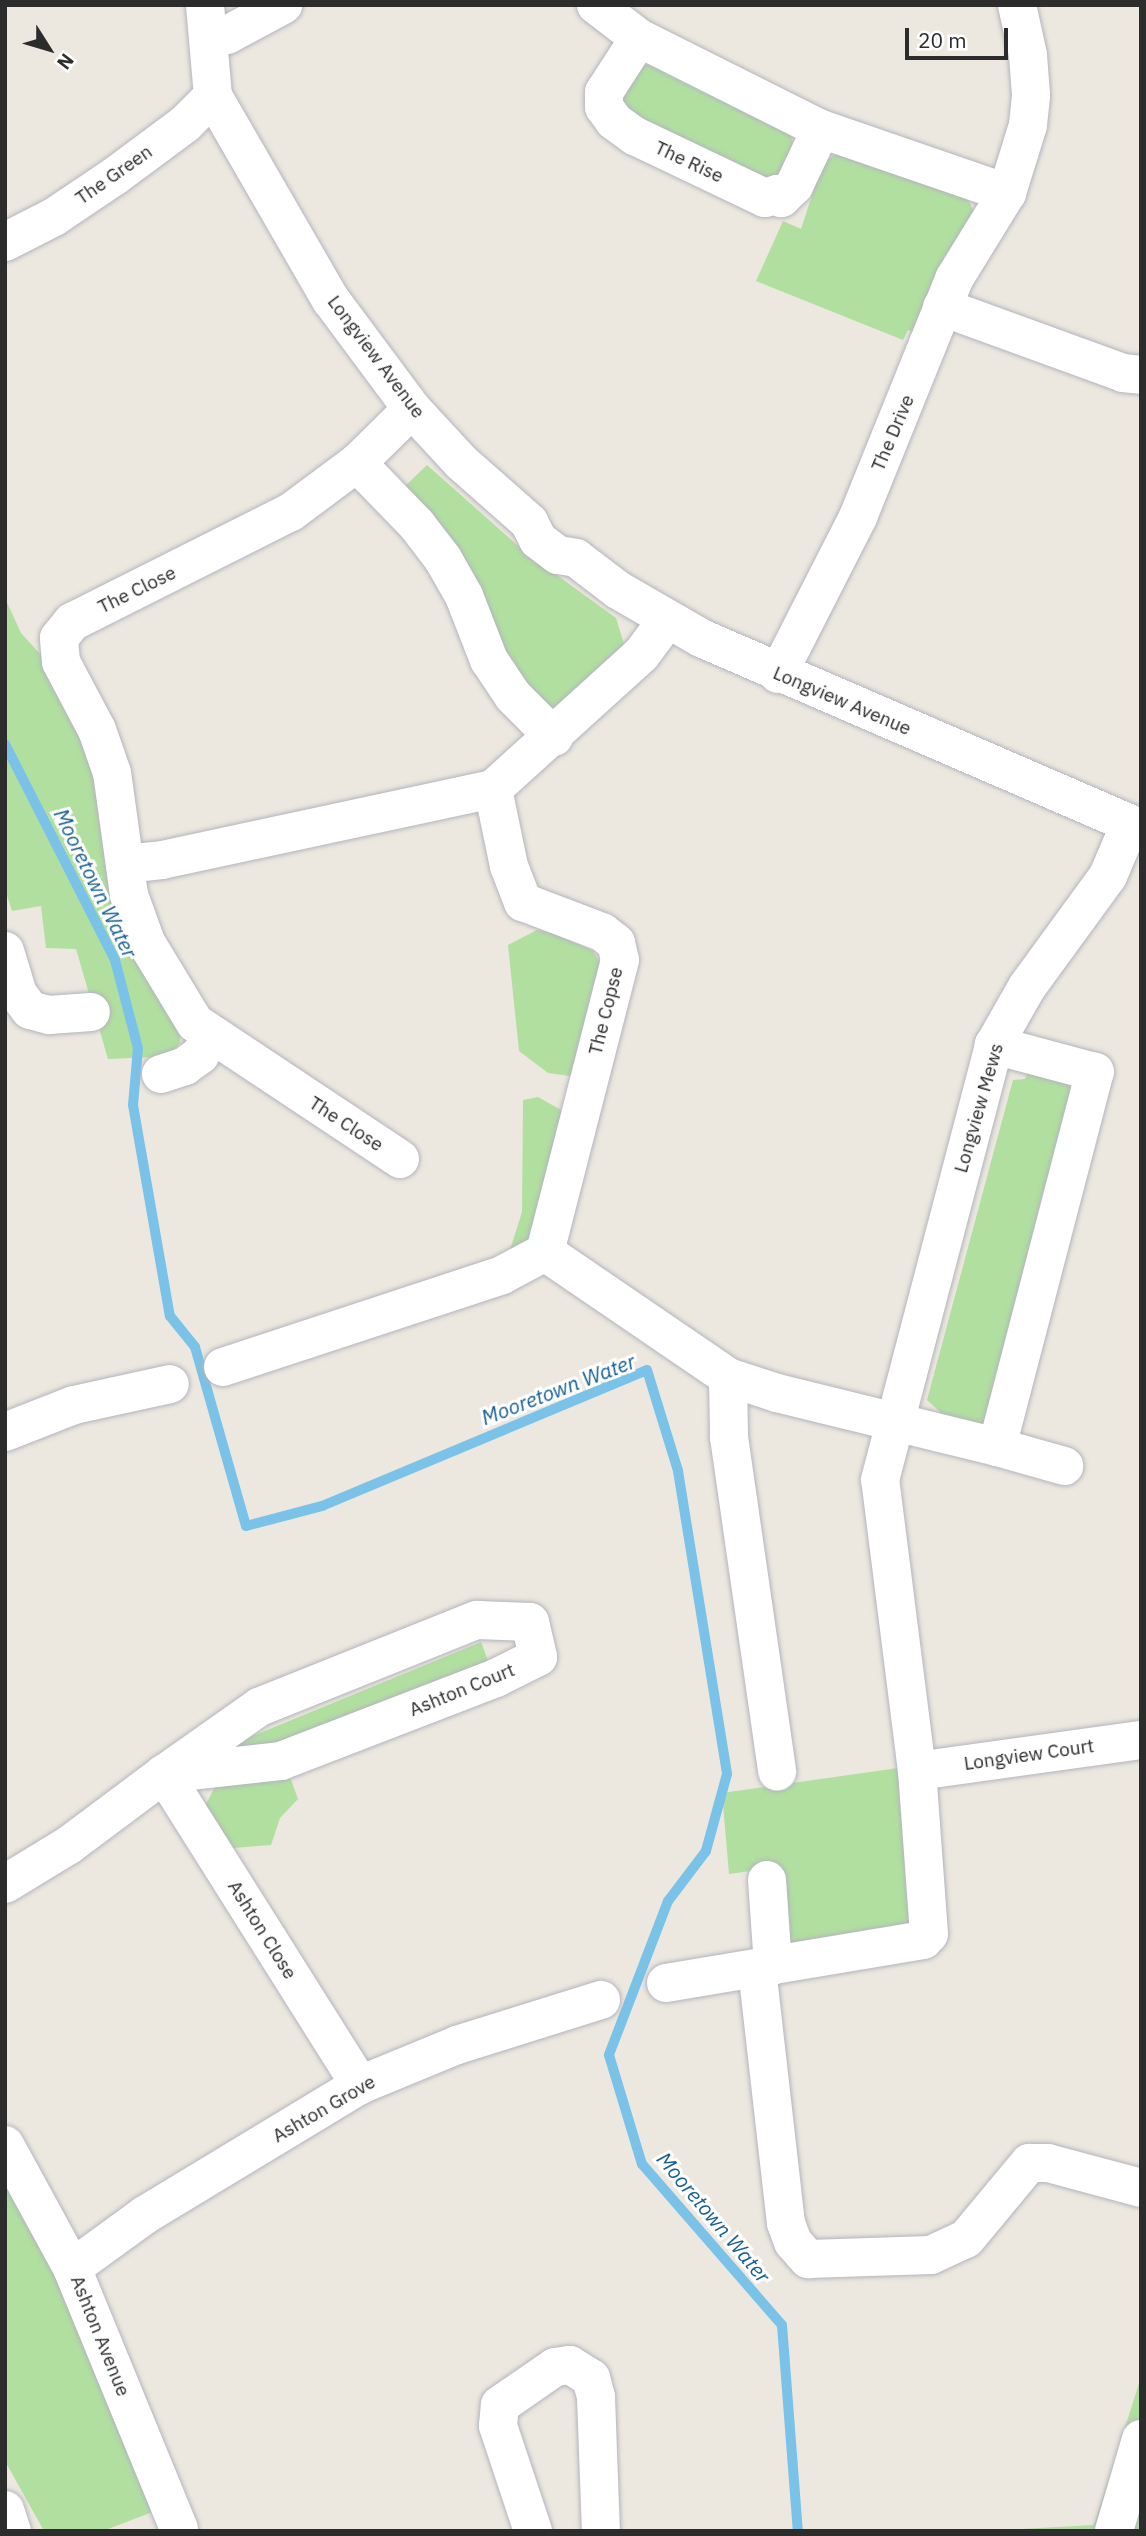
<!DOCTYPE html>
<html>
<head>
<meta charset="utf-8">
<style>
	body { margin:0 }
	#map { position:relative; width:1146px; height:2536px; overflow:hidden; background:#ece8df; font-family:"IBM Plex Sans",sans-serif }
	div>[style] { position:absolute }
	.green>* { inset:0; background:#b1dfa0 }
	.stream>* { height:10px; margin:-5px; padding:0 5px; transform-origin:5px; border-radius:5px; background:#7ac2e7 }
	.roads { filter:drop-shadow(0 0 2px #b3b4be) drop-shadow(0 0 2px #b3b4be) }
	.minor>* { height:38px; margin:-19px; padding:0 19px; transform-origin:19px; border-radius:19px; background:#fff }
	span { translate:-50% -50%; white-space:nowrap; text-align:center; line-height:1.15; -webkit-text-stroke:6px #fff; paint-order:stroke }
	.street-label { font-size:19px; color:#2c2c2c }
	.water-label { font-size:21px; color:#176095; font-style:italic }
	.frame { position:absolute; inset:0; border:7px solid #2c2c2c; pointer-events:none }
	.north { position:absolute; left:14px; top:14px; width:70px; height:70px; -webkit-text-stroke:5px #fff; paint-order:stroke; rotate:127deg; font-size:19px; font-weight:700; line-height:28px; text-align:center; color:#2c2c2c }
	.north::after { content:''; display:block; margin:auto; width:24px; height:32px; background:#2c2c2c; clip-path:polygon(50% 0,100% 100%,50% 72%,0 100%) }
	.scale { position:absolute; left:905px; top:28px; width:103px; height:32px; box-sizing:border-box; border:4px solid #2c2c2c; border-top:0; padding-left:9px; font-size:21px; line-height:24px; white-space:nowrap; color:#2c2c2c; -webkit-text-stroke:5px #fff; paint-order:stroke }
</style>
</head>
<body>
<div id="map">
	<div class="green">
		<i style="clip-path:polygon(654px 64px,791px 135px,795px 156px,773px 183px,645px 123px,619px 102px,637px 66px)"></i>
		<i style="clip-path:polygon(836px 154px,957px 192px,969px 201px,974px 212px,920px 335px,908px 330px,903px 340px,756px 281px,783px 221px,801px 229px,818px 177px,826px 161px)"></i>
		<i style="clip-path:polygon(427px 465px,525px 552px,616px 618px,625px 647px,559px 707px,550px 707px,527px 691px,403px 488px)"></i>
		<i style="clip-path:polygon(5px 598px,21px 633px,41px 655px,90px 752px,180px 1034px,180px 1043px,173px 1051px,156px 1057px,108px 1059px,76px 949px,46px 948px,41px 906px,12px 911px,5px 889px)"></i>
		<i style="clip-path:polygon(537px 930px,551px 932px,593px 951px,603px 968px,579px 1066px,570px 1076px,548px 1073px,519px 1051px,508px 945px)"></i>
		<i style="clip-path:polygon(1028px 1070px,1060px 1079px,1070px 1086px,1073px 1096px,990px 1416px,981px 1426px,939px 1421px,940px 1412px,927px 1400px,1013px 1080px,1025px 1079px)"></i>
		<i style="clip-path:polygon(538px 1097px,563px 1111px,529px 1239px,508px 1256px,522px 1212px,523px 1100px)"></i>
		<i style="clip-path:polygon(481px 1642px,490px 1666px,283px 1747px,244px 1752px,238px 1742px)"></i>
		<i style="clip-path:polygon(898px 1768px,914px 1917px,904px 1931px,791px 1948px,781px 1867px,729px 1874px,722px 1793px)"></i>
		<i style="clip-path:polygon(289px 1774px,298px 1799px,280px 1818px,271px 1845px,233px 1848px,205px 1806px,218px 1781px)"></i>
		<i style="clip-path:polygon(5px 2169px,22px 2196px,155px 2511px,103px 2531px,44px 2531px,5px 2461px)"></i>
		<i style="clip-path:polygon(1141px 2377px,1141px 2531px,987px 2531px,1094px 2525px)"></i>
	</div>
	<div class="stream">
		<i style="left:5px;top:744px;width:242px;rotate:63deg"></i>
		<i style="left:115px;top:960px;width:91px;rotate:75.4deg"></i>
		<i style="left:138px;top:1048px;width:57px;rotate:95deg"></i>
		<i style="left:133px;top:1105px;width:214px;rotate:80.1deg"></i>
		<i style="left:170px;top:1316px;width:40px;rotate:51deg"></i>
		<i style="left:195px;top:1347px;width:186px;rotate:74.1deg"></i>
		<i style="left:246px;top:1526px;width:79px;rotate:-14.7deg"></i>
		<i style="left:322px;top:1506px;width:352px;rotate:-22.7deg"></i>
		<i style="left:647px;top:1370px;width:106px;rotate:72.9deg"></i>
		<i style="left:678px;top:1471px;width:307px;rotate:80.8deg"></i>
		<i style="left:727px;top:1774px;width:80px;rotate:105.3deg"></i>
		<i style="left:706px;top:1851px;width:63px;rotate:127.2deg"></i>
		<i style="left:668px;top:1901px;width:165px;rotate:111deg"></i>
		<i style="left:609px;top:2055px;width:114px;rotate:73.2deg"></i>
		<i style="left:642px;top:2164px;width:213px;rotate:49deg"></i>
		<i style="left:782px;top:2325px;width:207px;rotate:85.6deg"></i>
	</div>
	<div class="roads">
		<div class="minor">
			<i style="left:205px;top:5px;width:91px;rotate:85deg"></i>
			<i style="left:213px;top:96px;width:236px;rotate:60deg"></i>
			<i style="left:331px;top:300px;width:136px;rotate:53.4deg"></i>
			<i style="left:412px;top:409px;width:72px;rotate:47.2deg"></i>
			<i style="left:461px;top:462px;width:91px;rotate:41.4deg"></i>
			<i style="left:529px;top:522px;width:20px;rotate:63deg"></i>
			<i style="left:538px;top:540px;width:25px;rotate:37deg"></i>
			<i style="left:558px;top:555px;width:18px;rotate:9deg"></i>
			<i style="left:576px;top:558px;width:53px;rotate:37.3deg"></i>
			<i style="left:618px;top:590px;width:96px;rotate:30deg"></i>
			<i style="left:701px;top:638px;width:479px;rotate:23.4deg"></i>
			<i style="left:596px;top:5px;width:54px;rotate:37.5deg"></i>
			<i style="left:639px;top:38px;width:203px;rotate:26.6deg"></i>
			<i style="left:821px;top:129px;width:197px;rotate:19deg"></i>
			<i style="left:210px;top:34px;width:17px;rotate:3deg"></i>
			<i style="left:227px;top:35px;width:64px;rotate:-28.2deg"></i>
			<i style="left:639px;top:38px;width:64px;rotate:122.9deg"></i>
			<i style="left:604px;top:92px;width:15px;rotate:90deg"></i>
			<i style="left:604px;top:107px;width:17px;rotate:54deg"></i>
			<i style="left:614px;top:121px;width:26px;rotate:36deg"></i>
			<i style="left:635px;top:136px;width:144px;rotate:25.5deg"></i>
			<i style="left:765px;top:198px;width:13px;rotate:-18deg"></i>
			<i style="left:777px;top:194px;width:6px;rotate:45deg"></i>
			<i style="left:781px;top:198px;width:18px;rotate:-43deg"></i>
			<i style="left:794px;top:186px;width:63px;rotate:-64.7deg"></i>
			<i style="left:5px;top:242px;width:55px;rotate:-27deg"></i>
			<i style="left:54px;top:217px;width:73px;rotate:-33.9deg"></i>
			<i style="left:115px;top:176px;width:87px;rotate:-36.6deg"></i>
			<i style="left:185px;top:124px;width:40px;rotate:-45deg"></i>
			<i style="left:942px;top:307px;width:193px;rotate:20deg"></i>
			<i style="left:1123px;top:373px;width:18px;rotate:6deg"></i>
			<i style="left:357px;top:463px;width:86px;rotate:45.9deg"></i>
			<i style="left:417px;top:525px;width:43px;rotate:52.6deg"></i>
			<i style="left:443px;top:559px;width:43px;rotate:60.4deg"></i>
			<i style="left:464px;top:596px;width:69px;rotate:68.7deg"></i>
			<i style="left:489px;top:660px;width:43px;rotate:56.3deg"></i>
			<i style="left:513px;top:696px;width:58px;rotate:45deg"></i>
			<i style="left:778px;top:674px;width:176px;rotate:-63deg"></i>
			<i style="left:858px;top:517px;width:257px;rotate:-68deg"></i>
			<i style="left:954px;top:279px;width:101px;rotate:-58.4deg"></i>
			<i style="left:1007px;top:193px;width:71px;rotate:-72.8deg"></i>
			<i style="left:1028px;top:125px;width:30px;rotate:-84deg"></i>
			<i style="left:1031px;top:95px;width:40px;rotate:-94.3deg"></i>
			<i style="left:1028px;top:55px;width:51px;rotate:-102.4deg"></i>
			<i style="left:493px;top:789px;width:79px;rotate:78.3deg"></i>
			<i style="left:509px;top:866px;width:39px;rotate:69deg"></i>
			<i style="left:523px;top:902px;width:85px;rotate:20.8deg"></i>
			<i style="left:602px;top:932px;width:18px;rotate:38deg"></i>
			<i style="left:616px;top:943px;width:17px;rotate:77deg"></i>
			<i style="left:620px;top:960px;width:301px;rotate:104.4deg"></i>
			<i style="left:125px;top:864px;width:37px;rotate:-6deg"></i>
			<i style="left:162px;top:860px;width:339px;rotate:-12.1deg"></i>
			<i style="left:493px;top:789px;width:200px;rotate:-42.2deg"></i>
			<i style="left:641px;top:655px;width:44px;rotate:-53.4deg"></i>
			<i style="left:5px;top:951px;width:45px;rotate:73.2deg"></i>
			<i style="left:18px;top:994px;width:20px;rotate:53deg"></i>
			<i style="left:30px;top:1010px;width:20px;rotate:15deg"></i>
			<i style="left:49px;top:1015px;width:42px;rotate:-4.1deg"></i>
			<i style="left:161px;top:1074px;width:25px;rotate:-18deg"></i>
			<i style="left:185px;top:1066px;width:19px;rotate:-36deg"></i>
			<i style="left:200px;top:1055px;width:21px;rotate:-59deg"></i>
			<i style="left:400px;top:1159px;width:246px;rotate:-146.4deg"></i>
			<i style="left:195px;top:1023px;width:95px;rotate:-121.2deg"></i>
			<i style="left:146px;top:942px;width:50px;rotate:-109.9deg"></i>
			<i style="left:129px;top:895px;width:123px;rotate:-97.9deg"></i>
			<i style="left:112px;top:773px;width:46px;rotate:-109.2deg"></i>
			<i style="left:97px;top:730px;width:77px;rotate:-117.9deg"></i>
			<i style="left:61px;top:662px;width:24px;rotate:-95deg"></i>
			<i style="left:59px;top:638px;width:21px;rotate:-51deg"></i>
			<i style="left:72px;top:622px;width:245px;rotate:-26.7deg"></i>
			<i style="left:291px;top:512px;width:82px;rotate:-36.6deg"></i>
			<i style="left:357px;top:463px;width:77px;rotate:-44.5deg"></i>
			<i style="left:223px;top:1367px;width:294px;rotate:-18.2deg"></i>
			<i style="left:502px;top:1275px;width:49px;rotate:-28.1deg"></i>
			<i style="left:545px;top:1252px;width:222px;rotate:34.3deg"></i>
			<i style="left:728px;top:1377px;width:52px;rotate:18.1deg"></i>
			<i style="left:777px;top:1393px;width:227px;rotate:13.8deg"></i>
			<i style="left:997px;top:1447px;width:388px;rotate:-75.4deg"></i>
			<i style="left:1095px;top:1072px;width:105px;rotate:-165deg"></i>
			<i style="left:728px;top:1377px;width:60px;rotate:89deg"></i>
			<i style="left:729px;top:1437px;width:338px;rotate:81.8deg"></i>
			<i style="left:5px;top:1432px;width:74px;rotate:-21.4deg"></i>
			<i style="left:74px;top:1405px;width:98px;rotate:-12.3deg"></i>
			<i style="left:997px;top:1447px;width:70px;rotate:15.8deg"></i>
			<i style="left:917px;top:1771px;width:226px;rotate:-7.9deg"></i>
			<i style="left:164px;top:1774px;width:368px;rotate:57.8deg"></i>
			<i style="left:767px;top:1880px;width:86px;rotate:86deg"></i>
			<i style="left:5px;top:1884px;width:75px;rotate:-31.4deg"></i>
			<i style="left:69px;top:1845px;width:119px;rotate:-36.8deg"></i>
			<i style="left:164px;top:1774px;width:116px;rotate:-35.2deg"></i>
			<i style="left:259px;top:1707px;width:235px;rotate:-21.8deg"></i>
			<i style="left:477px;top:1620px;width:53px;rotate:2.2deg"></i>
			<i style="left:530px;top:1622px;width:36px;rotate:77deg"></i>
			<i style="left:538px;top:1657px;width:47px;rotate:153.4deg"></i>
			<i style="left:496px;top:1678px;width:230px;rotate:158.9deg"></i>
			<i style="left:281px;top:1761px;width:118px;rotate:173.7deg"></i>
			<i style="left:757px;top:1969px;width:256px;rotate:83.5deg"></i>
			<i style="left:786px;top:2223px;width:20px;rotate:70deg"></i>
			<i style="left:793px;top:2242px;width:23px;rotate:49deg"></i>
			<i style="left:808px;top:2259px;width:123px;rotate:-1.9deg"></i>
			<i style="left:931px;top:2255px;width:38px;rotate:-25deg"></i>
			<i style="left:966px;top:2239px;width:99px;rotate:-50.3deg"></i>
			<i style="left:1029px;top:2163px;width:19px"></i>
			<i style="left:1048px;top:2163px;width:96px;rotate:15deg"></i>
			<i style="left:666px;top:1983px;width:261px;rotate:-9.5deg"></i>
			<i style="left:923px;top:1940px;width:8px;rotate:-45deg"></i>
			<i style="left:929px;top:1934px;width:163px;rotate:-94.2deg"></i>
			<i style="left:917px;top:1771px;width:293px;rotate:-97.2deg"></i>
			<i style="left:880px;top:1480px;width:450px;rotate:-75.3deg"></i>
			<i style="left:994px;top:1045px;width:67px;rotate:-60.4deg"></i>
			<i style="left:1027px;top:987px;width:137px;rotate:-53.9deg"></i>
			<i style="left:1108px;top:876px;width:56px;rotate:-67.1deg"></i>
			<i style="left:5px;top:2145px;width:140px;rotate:61.4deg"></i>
			<i style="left:72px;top:2268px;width:282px;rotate:67.7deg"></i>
			<i style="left:72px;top:2268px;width:90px;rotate:-36deg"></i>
			<i style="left:145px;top:2215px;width:251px;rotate:-31.2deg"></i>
			<i style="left:360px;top:2085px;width:105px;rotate:-22.4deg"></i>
			<i style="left:457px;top:2045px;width:151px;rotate:-17.4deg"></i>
			<i style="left:5px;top:2510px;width:22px;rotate:72deg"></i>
			<i style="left:533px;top:2531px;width:111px;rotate:-108.4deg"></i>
			<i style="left:498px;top:2426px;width:21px;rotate:-85deg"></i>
			<i style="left:500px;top:2405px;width:67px;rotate:-34.6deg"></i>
			<i style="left:555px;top:2367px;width:15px;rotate:-8deg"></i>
			<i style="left:570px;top:2365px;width:25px;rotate:32deg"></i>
			<i style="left:591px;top:2378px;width:20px;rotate:75deg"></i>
			<i style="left:596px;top:2397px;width:134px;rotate:87.9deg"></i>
			<i style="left:1114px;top:2531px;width:96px;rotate:-73.6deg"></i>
		</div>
	</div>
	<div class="street-label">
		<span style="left:689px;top:162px;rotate:25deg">The Rise</span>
		<span style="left:114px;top:175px;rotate:-35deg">The Green</span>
		<span style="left:376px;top:357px;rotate:53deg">Longview Avenue</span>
		<span style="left:893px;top:433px;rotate:-67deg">The Drive</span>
		<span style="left:137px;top:590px;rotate:-26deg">The Close</span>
		<span style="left:842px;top:701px;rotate:23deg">Longview Avenue</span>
		<span style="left:606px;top:1011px;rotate:-76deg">The Copse</span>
		<span style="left:979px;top:1108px;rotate:-74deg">Longview Mews</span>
		<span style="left:346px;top:1124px;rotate:33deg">The Close</span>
		<span style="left:462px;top:1690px;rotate:-22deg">Ashton Court</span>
		<span style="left:1029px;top:1755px;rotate:-8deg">Longview Court</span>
		<span style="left:262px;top:1930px;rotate:58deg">Ashton Close</span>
		<span style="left:324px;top:2109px;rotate:-30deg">Ashton Grove</span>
		<span style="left:100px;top:2336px;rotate:68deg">Ashton Avenue</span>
	</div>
	<div class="water-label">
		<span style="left:96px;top:883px;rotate:64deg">Mooretown Water</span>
		<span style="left:558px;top:1389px;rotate:-21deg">Mooretown Water</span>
		<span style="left:714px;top:2217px;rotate:50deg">Mooretown Water</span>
	</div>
	<div class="frame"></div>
	<div class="north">N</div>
	<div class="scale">20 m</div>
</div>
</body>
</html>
